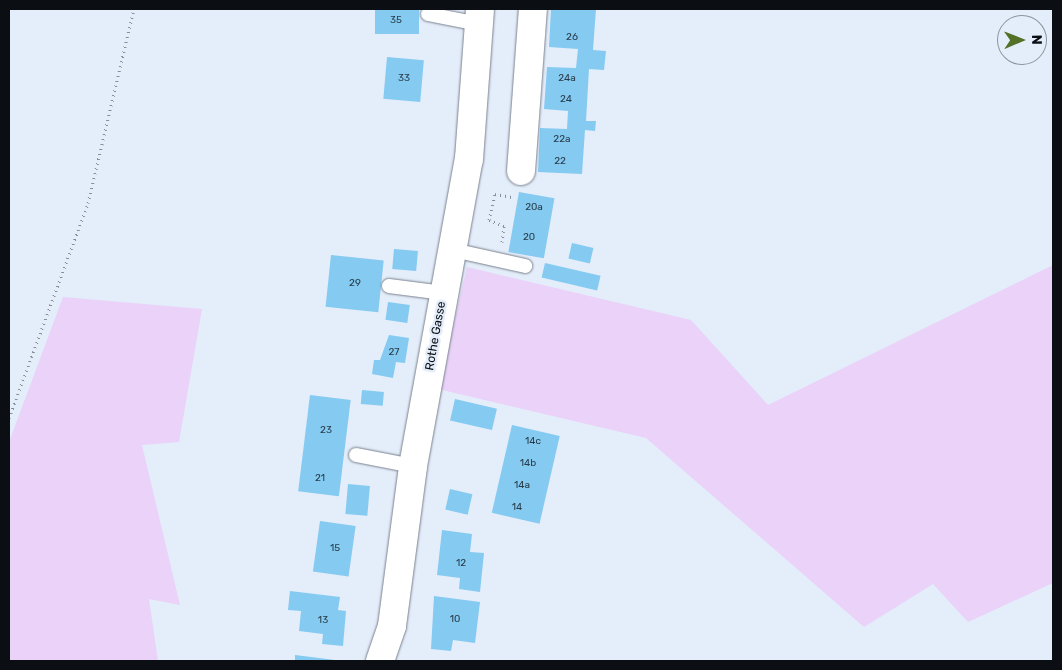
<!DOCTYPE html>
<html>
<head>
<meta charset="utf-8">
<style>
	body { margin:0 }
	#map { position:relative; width:1062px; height:670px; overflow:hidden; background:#e4edfa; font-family:Rubik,sans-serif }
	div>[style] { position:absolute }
	.green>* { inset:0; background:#ead2f9 }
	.building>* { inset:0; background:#84caf1; transform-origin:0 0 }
	.path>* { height:3px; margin-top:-1.5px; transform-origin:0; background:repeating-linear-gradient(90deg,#888e98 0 1px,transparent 0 5px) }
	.roads { filter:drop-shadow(0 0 1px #7a818e) drop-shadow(0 0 1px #7a818e) }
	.lane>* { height:14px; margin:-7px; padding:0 7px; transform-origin:7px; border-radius:7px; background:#fff }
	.street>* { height:28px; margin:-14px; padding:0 14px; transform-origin:14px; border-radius:14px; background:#fff }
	span { translate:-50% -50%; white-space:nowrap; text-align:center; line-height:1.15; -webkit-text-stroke:5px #e4edfa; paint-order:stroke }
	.number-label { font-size:10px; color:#293d4a }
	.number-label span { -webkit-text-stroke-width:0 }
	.street-label { font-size:12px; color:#0b0e12 }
	.frame { position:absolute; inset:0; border:10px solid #0b0e12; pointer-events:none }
	.north { position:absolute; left:997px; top:15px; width:50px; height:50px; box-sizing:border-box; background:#e4edfa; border:1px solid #8d949d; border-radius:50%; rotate:89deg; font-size:14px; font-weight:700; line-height:20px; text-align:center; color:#0b0e12 }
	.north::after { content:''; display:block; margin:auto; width:18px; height:22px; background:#547227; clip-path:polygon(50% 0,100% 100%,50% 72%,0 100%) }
</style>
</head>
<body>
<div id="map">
	<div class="green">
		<i style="clip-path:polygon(1053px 265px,1053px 583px,968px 622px,933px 584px,864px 627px,646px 438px,438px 389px,467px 267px,691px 320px,768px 405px)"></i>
		<i style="clip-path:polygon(63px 297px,202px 309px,179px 442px,142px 445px,180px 605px,149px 599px,158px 661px,9px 661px,9px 442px)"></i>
	</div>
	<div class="building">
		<i style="left:375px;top:9px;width:44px;height:25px"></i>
		<i style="clip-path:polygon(551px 9px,596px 9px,593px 50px,606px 51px,604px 70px,589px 69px,586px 121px,596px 121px,595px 131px,585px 130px,582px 174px,538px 172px,540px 128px,567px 129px,568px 111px,544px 109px,547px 67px,576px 68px,578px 49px,549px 47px)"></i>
		<i style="left:387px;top:57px;width:37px;height:42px;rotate:5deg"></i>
		<i style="left:519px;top:192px;width:36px;height:61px;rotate:10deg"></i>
		<i style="left:572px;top:243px;width:22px;height:16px;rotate:13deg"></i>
		<i style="left:394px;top:249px;width:24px;height:20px;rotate:5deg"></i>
		<i style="left:331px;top:255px;width:53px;height:52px;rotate:6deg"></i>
		<i style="left:545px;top:263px;width:57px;height:15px;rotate:13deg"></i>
		<i style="left:388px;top:302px;width:22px;height:18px;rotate:8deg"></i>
		<i style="clip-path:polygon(389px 335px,409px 338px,405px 363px,396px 362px,393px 378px,372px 374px,374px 360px,380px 360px)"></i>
		<i style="left:362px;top:390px;width:22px;height:14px;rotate:5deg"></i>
		<i style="left:310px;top:395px;width:41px;height:97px;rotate:7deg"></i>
		<i style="left:455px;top:399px;width:43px;height:22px;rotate:13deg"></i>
		<i style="left:512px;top:425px;width:49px;height:90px;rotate:13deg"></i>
		<i style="left:348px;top:484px;width:22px;height:30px;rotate:5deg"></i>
		<i style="left:450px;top:489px;width:23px;height:21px;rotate:13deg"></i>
		<i style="left:320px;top:521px;width:36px;height:51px;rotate:8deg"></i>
		<i style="clip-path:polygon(442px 530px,472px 534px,470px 552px,484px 553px,480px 592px,459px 589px,460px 578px,437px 575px)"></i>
		<i style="clip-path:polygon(290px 591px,340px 597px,338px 610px,346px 611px,343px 646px,322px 644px,323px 634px,299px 631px,301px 611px,288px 610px)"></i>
		<i style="clip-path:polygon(434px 596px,480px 602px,475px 643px,453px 640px,451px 651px,431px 649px)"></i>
		<i style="clip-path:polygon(295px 655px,335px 660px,335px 661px,295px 661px)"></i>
	</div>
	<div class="path">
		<i style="left:502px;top:242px;width:16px;rotate:-83deg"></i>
		<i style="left:504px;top:226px;width:16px;rotate:-158deg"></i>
		<i style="left:489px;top:220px;width:27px;rotate:-77deg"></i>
		<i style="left:495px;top:194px;width:17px;rotate:10deg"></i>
		<i style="left:9px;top:418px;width:229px;rotate:-69.8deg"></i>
		<i style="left:88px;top:203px;width:199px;rotate:-76.7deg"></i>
	</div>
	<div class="roads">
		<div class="lane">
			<i style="left:428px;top:14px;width:52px;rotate:11.1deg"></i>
			<i style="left:453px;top:250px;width:74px;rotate:12.5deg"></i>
			<i style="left:389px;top:286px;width:55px;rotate:7.3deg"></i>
			<i style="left:356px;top:455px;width:58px;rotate:10.9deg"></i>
		</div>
		<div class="street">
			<i style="left:521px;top:171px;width:162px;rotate:-85.8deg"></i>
			<i style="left:380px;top:661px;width:37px;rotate:-71deg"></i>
			<i style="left:392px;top:626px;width:161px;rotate:-82.5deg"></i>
			<i style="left:413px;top:466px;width:312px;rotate:-79.7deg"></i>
			<i style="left:469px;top:159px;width:150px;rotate:-85.8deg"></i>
		</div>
	</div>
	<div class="number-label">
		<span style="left:396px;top:21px">35</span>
		<span style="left:572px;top:38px">26</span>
		<span style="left:404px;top:79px">33</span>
		<span style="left:567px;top:79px">24a</span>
		<span style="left:566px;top:100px">24</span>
		<span style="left:562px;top:140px">22a</span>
		<span style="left:560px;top:162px">22</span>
		<span style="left:534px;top:208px">20a</span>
		<span style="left:529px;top:238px">20</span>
		<span style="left:355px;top:284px">29</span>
		<span style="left:394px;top:353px">27</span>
		<span style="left:326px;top:431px">23</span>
		<span style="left:533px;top:442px">14c</span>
		<span style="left:528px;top:464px">14b</span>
		<span style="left:320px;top:479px">21</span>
		<span style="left:522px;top:486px">14a</span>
		<span style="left:517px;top:508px">14</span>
		<span style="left:335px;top:549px">15</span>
		<span style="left:461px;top:564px">12</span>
		<span style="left:455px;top:620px">10</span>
		<span style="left:323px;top:621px">13</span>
	</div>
	<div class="street-label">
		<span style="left:436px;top:336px;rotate:-80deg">Rothe Gasse</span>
	</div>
	<div class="frame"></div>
	<div class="north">N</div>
</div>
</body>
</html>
